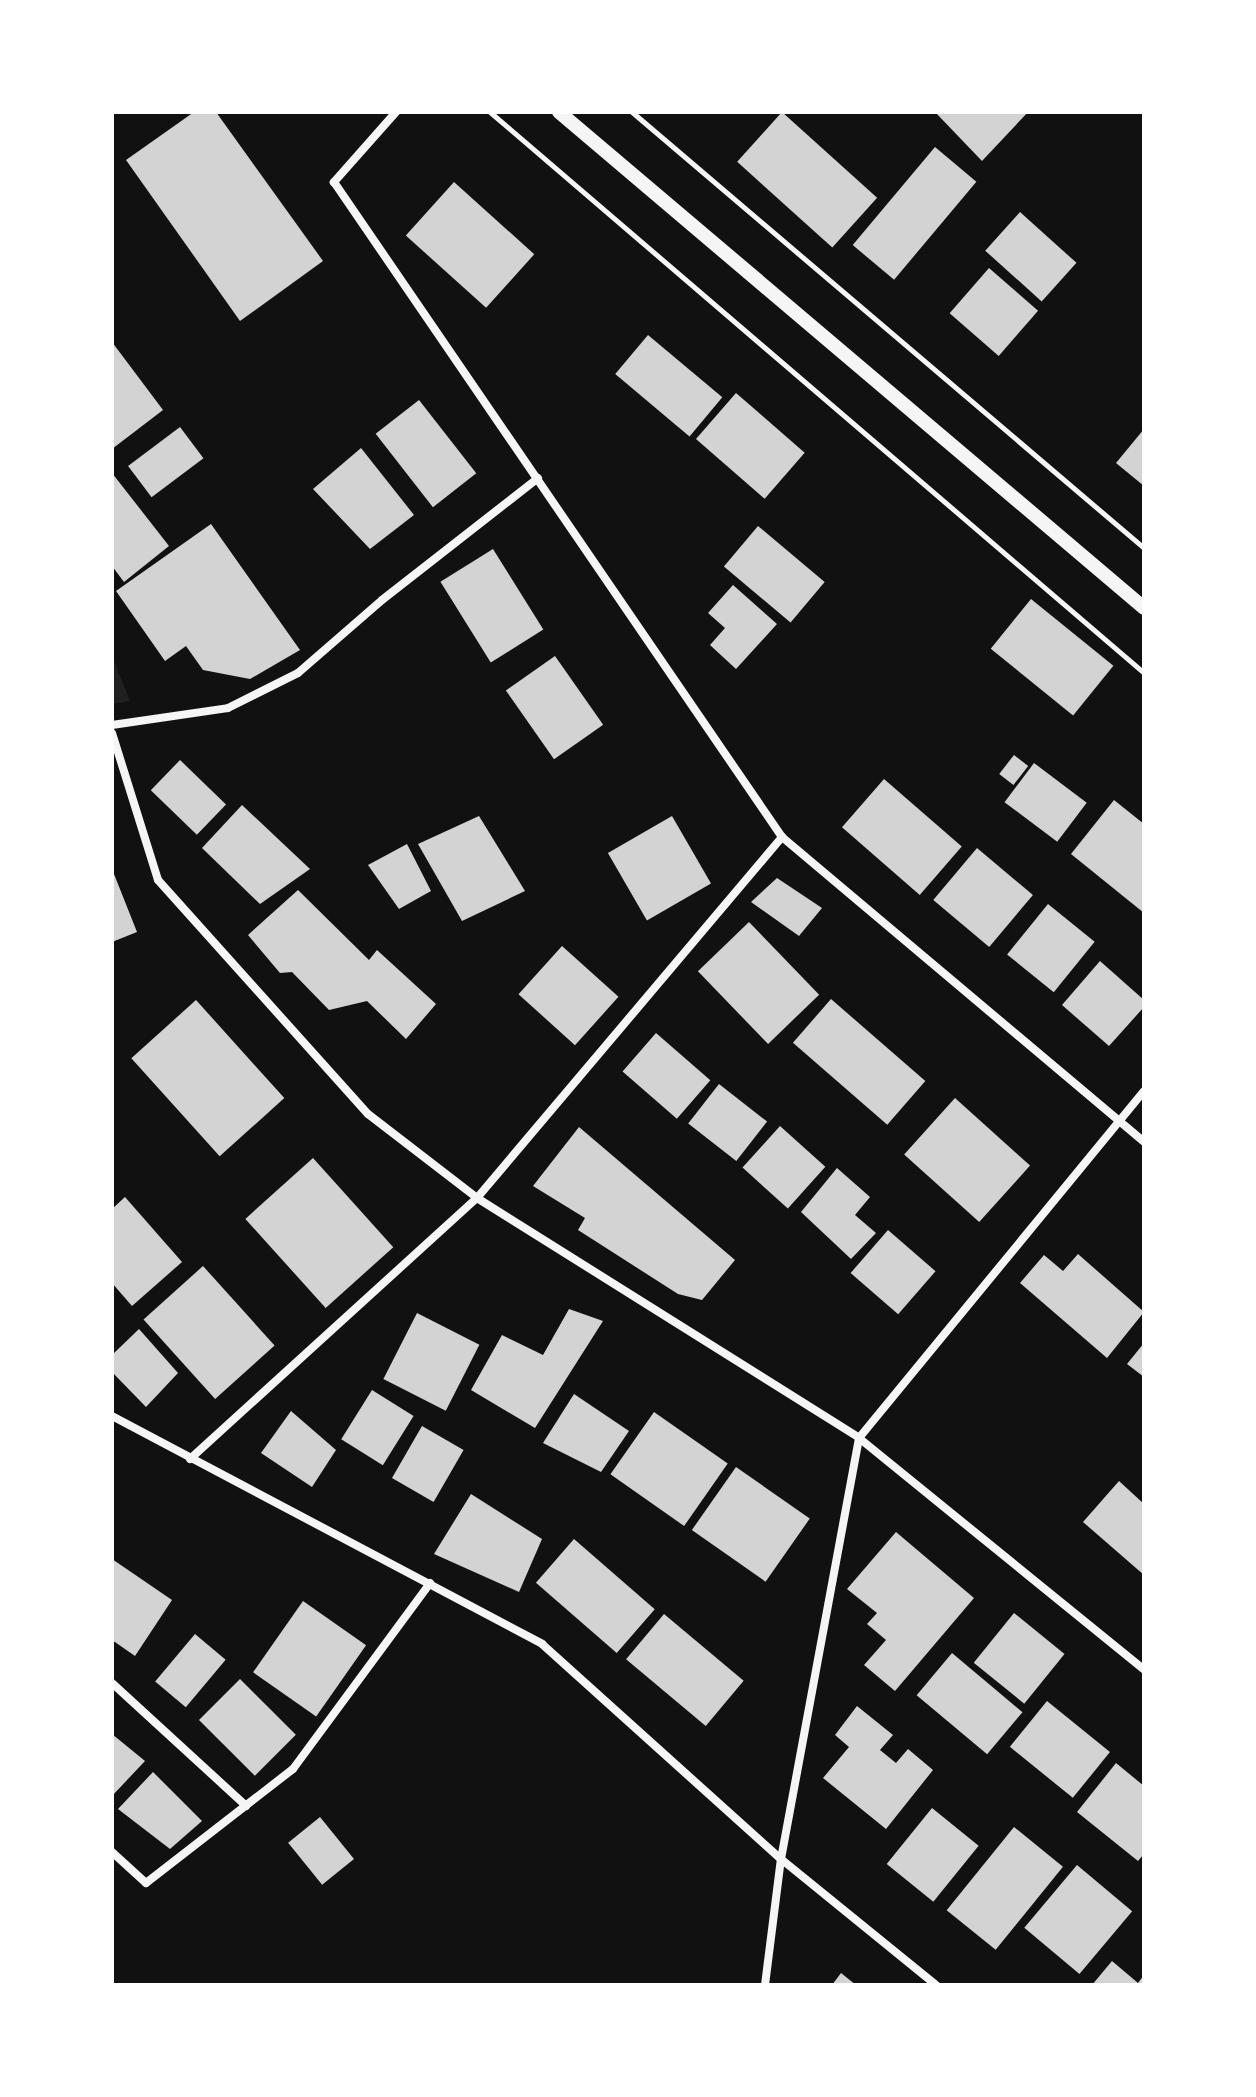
<!DOCTYPE html>
<html>
<head>
<meta charset="utf-8">
<style>
	body { margin:0 }
	#map { position:relative; width:1256px; height:2097px; overflow:hidden; background:#111; font-family:"PT Serif",serif }
	div>[style] { position:absolute }
	.green>* { inset:0; background:#202020 }
	.building>* { inset:0; background:#d3d3d3; transform-origin:0 0 }
	.path>* { height:5px; margin:-2.5px; padding:0 2.5px; transform-origin:2.5px; border-radius:2.5px; background:#f5f5f5 }
	.minor>* { height:8px; margin:-4px; padding:0 4px; transform-origin:4px; border-radius:4px; background:#f5f5f5 }
	.tertiary>* { height:14px; margin:-7px; padding:0 7px; transform-origin:7px; border-radius:7px; background:#f5f5f5 }
	span { translate:-50% -50%; white-space:nowrap; text-align:center; line-height:1.15; -webkit-text-stroke:8px #fff; paint-order:stroke }
	.frame { position:absolute; inset:0; border:114px solid #fff; pointer-events:none }
</style>
</head>
<body>
<div id="map">
	<div class="green">
		<i style="clip-path:polygon(112px 656px,130px 701px,112px 704px)"></i>
	</div>
	<div class="building">
		<i style="clip-path:polygon(194px 112px,216px 112px,323px 261px,240px 321px,126px 160px)"></i>
		<i style="left:782px;top:112px;width:128px;height:67px;rotate:42deg"></i>
		<i style="clip-path:polygon(935px 112px,1028px 112px,982px 161px)"></i>
		<i style="left:935px;top:147px;width:54px;height:128px;rotate:40deg"></i>
		<i style="left:454px;top:182px;width:108px;height:72px;rotate:42deg"></i>
		<i style="left:1020px;top:212px;width:76px;height:52px;rotate:42deg"></i>
		<i style="left:989px;top:268px;width:65px;height:60px;rotate:41deg"></i>
		<i style="left:648px;top:335px;width:97px;height:51px;rotate:40deg"></i>
		<i style="clip-path:polygon(112px 342px,163px 410px,112px 449px)"></i>
		<i style="left:736px;top:393px;width:91px;height:61px;rotate:41deg"></i>
		<i style="left:419px;top:400px;width:93px;height:55px;rotate:52deg"></i>
		<i style="left:180px;top:427px;width:39px;height:65px;rotate:53deg"></i>
		<i style="clip-path:polygon(1144px 429px,1144px 486px,1116px 463px)"></i>
		<i style="clip-path:polygon(361px 448px,414px 515px,370px 549px,313px 489px)"></i>
		<i style="clip-path:polygon(112px 473px,169px 546px,124px 582px,112px 566px)"></i>
		<i style="clip-path:polygon(211px 524px,300px 650px,250px 679px,203px 670px,186px 646px,165px 661px,116px 591px)"></i>
		<i style="left:758px;top:526px;width:87px;height:53px;rotate:40deg"></i>
		<i style="left:493px;top:549px;width:95px;height:62px;rotate:58deg"></i>
		<i style="clip-path:polygon(733px 585px,777px 624px,736px 669px,710px 645px,725px 628px,708px 613px)"></i>
		<i style="left:1031px;top:599px;width:106px;height:64px;rotate:39deg"></i>
		<i style="left:555px;top:656px;width:84px;height:60px;rotate:55deg"></i>
		<i style="left:1014px;top:755px;width:18px;height:24px;rotate:38deg"></i>
		<i style="left:180px;top:760px;width:64px;height:42px;rotate:44deg"></i>
		<i style="left:1034px;top:763px;width:66px;height:49px;rotate:37deg"></i>
		<i style="left:884px;top:779px;width:103px;height:64px;rotate:41deg"></i>
		<i style="clip-path:polygon(1114px 800px,1144px 824px,1144px 913px,1071px 854px)"></i>
		<i style="clip-path:polygon(242px 805px,310px 869px,260px 904px,202px 848px)"></i>
		<i style="clip-path:polygon(479px 816px,525px 891px,462px 921px,418px 844px)"></i>
		<i style="left:672px;top:816px;width:78px;height:74px;rotate:60deg"></i>
		<i style="clip-path:polygon(407px 844px,431px 891px,399px 909px,368px 865px)"></i>
		<i style="left:977px;top:848px;width:73px;height:68px;rotate:40deg"></i>
		<i style="clip-path:polygon(112px 869px,137px 932px,112px 942px)"></i>
		<i style="clip-path:polygon(777px 878px,822px 908px,799px 936px,751px 902px)"></i>
		<i style="clip-path:polygon(298px 890px,369px 960px,377px 950px,436px 1004px,406px 1039px,367px 1001px,329px 1010px,292px 972px,280px 973px,248px 935px)"></i>
		<i style="left:1048px;top:904px;width:60px;height:65px;rotate:39deg"></i>
		<i style="left:749px;top:922px;width:101px;height:71px;rotate:46deg"></i>
		<i style="left:562px;top:946px;width:76px;height:65px;rotate:42deg"></i>
		<i style="clip-path:polygon(1100px 961px,1144px 1000px,1144px 1007px,1109px 1046px,1062px 1005px)"></i>
		<i style="left:831px;top:999px;width:125px;height:58px;rotate:41deg"></i>
		<i style="left:196px;top:1000px;width:132px;height:87px;rotate:48deg"></i>
		<i style="left:656px;top:1033px;width:72px;height:51px;rotate:41deg"></i>
		<i style="left:719px;top:1084px;width:61px;height:50px;rotate:38deg"></i>
		<i style="left:955px;top:1098px;width:101px;height:76px;rotate:42deg"></i>
		<i style="left:780px;top:1126px;width:61px;height:56px;rotate:42deg"></i>
		<i style="clip-path:polygon(579px 1127px,735px 1260px,702px 1300px,678px 1294px,578px 1230px,585px 1218px,533px 1186px)"></i>
		<i style="left:313px;top:1158px;width:120px;height:91px;rotate:48deg"></i>
		<i style="clip-path:polygon(837px 1168px,870px 1197px,855px 1215px,876px 1233px,851px 1259px,801px 1212px)"></i>
		<i style="clip-path:polygon(125px 1197px,182px 1262px,132px 1306px,112px 1283px,112px 1209px)"></i>
		<i style="left:888px;top:1230px;width:63px;height:57px;rotate:41deg"></i>
		<i style="clip-path:polygon(1078px 1254px,1144px 1312px,1107px 1358px,1020px 1283px,1044px 1255px,1063px 1271px)"></i>
		<i style="left:203px;top:1266px;width:107px;height:80px;rotate:48deg"></i>
		<i style="clip-path:polygon(569px 1309px,603px 1321px,535px 1428px,471px 1390px,502px 1335px,543px 1355px)"></i>
		<i style="left:417px;top:1313px;width:70px;height:74px;rotate:27deg"></i>
		<i style="clip-path:polygon(139px 1329px,178px 1373px,146px 1407px,112px 1372px,112px 1355px)"></i>
		<i style="clip-path:polygon(1144px 1343px,1144px 1377px,1127px 1364px)"></i>
		<i style="left:372px;top:1390px;width:49px;height:58px;rotate:32deg"></i>
		<i style="clip-path:polygon(574px 1394px,629px 1431px,601px 1472px,543px 1443px)"></i>
		<i style="clip-path:polygon(291px 1411px,336px 1450px,312px 1487px,261px 1453px)"></i>
		<i style="left:654px;top:1412px;width:90px;height:76px;rotate:35deg"></i>
		<i style="left:422px;top:1426px;width:48px;height:60px;rotate:30deg"></i>
		<i style="left:736px;top:1467px;width:90px;height:77px;rotate:35deg"></i>
		<i style="clip-path:polygon(1119px 1481px,1144px 1504px,1144px 1575px,1083px 1522px)"></i>
		<i style="clip-path:polygon(471px 1494px,542px 1539px,519px 1592px,434px 1554px)"></i>
		<i style="clip-path:polygon(896px 1532px,974px 1598px,895px 1691px,864px 1665px,886px 1640px,867px 1624px,877px 1613px,847px 1589px)"></i>
		<i style="left:574px;top:1539px;width:107px;height:58px;rotate:41deg"></i>
		<i style="clip-path:polygon(112px 1559px,172px 1600px,135px 1656px,112px 1640px)"></i>
		<i style="left:303px;top:1601px;width:77px;height:87px;rotate:35deg"></i>
		<i style="left:1014px;top:1613px;width:65px;height:64px;rotate:39deg"></i>
		<i style="left:664px;top:1614px;width:104px;height:59px;rotate:40deg"></i>
		<i style="left:195px;top:1634px;width:40px;height:62px;rotate:40deg"></i>
		<i style="left:952px;top:1653px;width:92px;height:55px;rotate:40deg"></i>
		<i style="left:240px;top:1679px;width:79px;height:58px;rotate:45deg"></i>
		<i style="left:1047px;top:1701px;width:81px;height:59px;rotate:39deg"></i>
		<i style="clip-path:polygon(857px 1706px,893px 1735px,880px 1750px,896px 1763px,908px 1749px,933px 1770px,886px 1829px,823px 1778px,849px 1747px,835px 1735px)"></i>
		<i style="clip-path:polygon(112px 1734px,145px 1761px,112px 1796px)"></i>
		<i style="clip-path:polygon(1116px 1763px,1144px 1786px,1144px 1854px,1138px 1861px,1077px 1812px)"></i>
		<i style="clip-path:polygon(153px 1772px,202px 1821px,170px 1849px,118px 1809px)"></i>
		<i style="left:932px;top:1808px;width:60px;height:72px;rotate:39deg"></i>
		<i style="left:320px;top:1817px;width:54px;height:41px;rotate:51deg"></i>
		<i style="left:1014px;top:1827px;width:63px;height:107px;rotate:39deg"></i>
		<i style="left:1077px;top:1865px;width:72px;height:82px;rotate:40deg"></i>
		<i style="clip-path:polygon(1112px 1961px,1138px 1983px,1144px 1975px,1144px 1985px,1092px 1985px)"></i>
		<i style="clip-path:polygon(841px 1973px,856px 1985px,832px 1985px)"></i>
	</div>
	<div class="path">
		<i style="left:490px;top:112px;width:862px;rotate:40.62deg"></i>
		<i style="left:632px;top:112px;width:672px;rotate:40.42deg"></i>
	</div>
	<div class="minor">
		<i style="left:396px;top:112px;width:94px;rotate:131.5deg"></i>
		<i style="left:334px;top:182px;width:794px;rotate:55.63deg"></i>
		<i style="left:782px;top:837px;width:473px;rotate:40.1deg"></i>
		<i style="left:112px;top:725px;width:117px;rotate:-8.3deg"></i>
		<i style="left:228px;top:708px;width:78px;rotate:-26.6deg"></i>
		<i style="left:298px;top:673px;width:111px;rotate:-41deg"></i>
		<i style="left:382px;top:600px;width:198px;rotate:-38deg"></i>
		<i style="left:112px;top:733px;width:154px;rotate:72.6deg"></i>
		<i style="left:158px;top:880px;width:314px;rotate:48.1deg"></i>
		<i style="left:368px;top:1114px;width:138px;rotate:37.6deg"></i>
		<i style="left:477px;top:1198px;width:451px;rotate:32.1deg"></i>
		<i style="left:859px;top:1438px;width:367px;rotate:39.1deg"></i>
		<i style="left:112px;top:1416px;width:487px;rotate:27.9deg"></i>
		<i style="left:542px;top:1644px;width:321px;rotate:42deg"></i>
		<i style="left:781px;top:1859px;width:200px;rotate:39.1deg"></i>
		<i style="left:190px;top:1459px;width:388px;rotate:-42.3deg"></i>
		<i style="left:477px;top:1198px;width:473px;rotate:-49.8deg"></i>
		<i style="left:112px;top:1683px;width:182px;rotate:42.5deg"></i>
		<i style="left:112px;top:1852px;width:46px;rotate:42.4deg"></i>
		<i style="left:146px;top:1883px;width:186px;rotate:-37.8deg"></i>
		<i style="left:293px;top:1769px;width:231px;rotate:-53.6deg"></i>
		<i style="left:765px;top:1985px;width:127px;rotate:-82.8deg"></i>
		<i style="left:781px;top:1859px;width:428px;rotate:-79.5deg"></i>
		<i style="left:859px;top:1438px;width:449px;rotate:-50.6deg"></i>
	</div>
	<div class="tertiary">
		<i style="left:559px;top:112px;width:767px;rotate:40.29deg"></i>
	</div>
	<div class="frame"></div>
</div>
</body>
</html>
